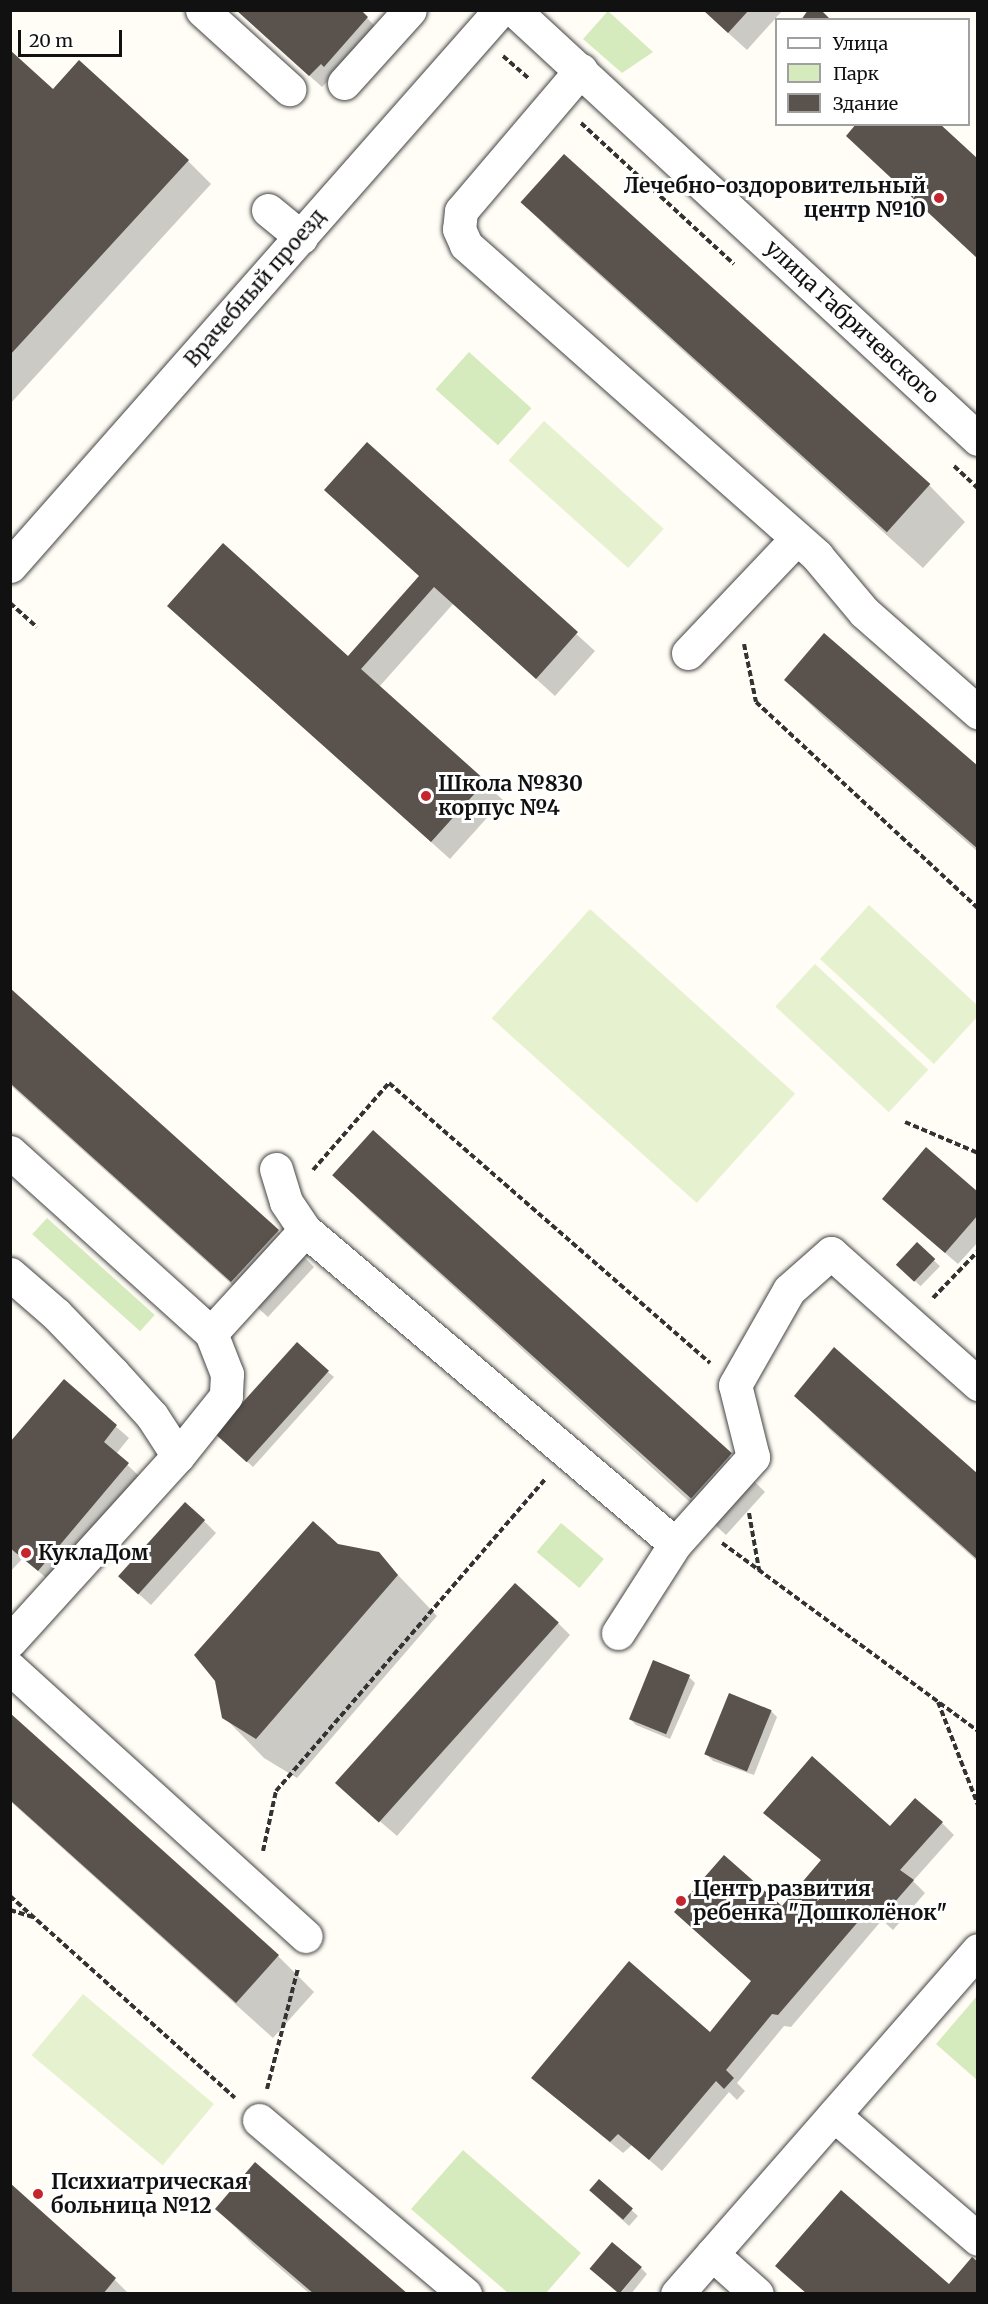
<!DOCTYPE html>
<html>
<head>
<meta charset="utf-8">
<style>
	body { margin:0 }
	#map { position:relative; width:988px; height:2304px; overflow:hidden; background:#fffdf5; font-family:Merriweather,serif }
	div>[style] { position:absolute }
	.green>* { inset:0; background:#d5ebbd; transform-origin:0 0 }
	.pitch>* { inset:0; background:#e6f2cf; transform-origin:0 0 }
	.shadow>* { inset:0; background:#0003; transform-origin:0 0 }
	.building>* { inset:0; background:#5a524d; transform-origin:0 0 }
	.path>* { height:4px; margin-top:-2px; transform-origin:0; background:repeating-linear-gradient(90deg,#333 0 6px,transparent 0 9px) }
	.roads { filter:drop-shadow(0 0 2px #444) drop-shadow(0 0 2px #444) }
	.minor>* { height:33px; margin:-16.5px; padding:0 16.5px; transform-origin:16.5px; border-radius:16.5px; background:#fff }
	.dots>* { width:16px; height:16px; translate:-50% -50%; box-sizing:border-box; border:3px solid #fff; border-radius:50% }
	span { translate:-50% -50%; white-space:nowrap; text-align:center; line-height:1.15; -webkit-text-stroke:6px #fff; paint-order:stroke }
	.poi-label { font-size:21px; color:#111; font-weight:700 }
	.right { translate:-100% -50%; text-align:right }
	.left { translate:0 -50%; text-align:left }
	.street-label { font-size:21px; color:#111 }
	.frame { position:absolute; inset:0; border:12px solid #111; pointer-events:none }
	.legend { position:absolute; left:775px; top:18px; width:195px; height:108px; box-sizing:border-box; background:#fff; border:2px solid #a0a0a0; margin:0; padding:8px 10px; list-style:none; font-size:18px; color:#111 }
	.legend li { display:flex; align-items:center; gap:12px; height:30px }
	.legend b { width:30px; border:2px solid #a0a0a0 }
	.scale { position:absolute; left:18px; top:30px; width:104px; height:27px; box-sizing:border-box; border:3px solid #111; border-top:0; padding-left:8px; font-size:18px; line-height:21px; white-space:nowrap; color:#111; -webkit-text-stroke:4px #fff; paint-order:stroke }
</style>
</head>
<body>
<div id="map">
	<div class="green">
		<i style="clip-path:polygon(608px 11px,653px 52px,622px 73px,583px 39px)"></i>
		<i style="left:469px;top:352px;width:84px;height:50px;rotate:42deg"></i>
		<i style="left:47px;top:1218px;width:145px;height:22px;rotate:42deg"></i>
		<i style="left:561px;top:1523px;width:56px;height:38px;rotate:40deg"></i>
		<i style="clip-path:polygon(977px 1996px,977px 2080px,936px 2044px)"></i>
		<i style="clip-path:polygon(463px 2150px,581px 2253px,546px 2293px,508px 2293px,411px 2209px)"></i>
	</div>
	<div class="pitch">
		<i style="left:544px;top:421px;width:161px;height:53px;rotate:42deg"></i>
		<i style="clip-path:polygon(869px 905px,977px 1005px,977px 1017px,934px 1064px,820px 959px)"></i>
		<i style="left:590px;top:909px;width:276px;height:147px;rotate:42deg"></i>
		<i style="left:815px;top:964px;width:155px;height:58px;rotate:43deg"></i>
		<i style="left:83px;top:1994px;width:171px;height:80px;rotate:40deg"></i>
	</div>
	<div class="shadow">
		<i style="clip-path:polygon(237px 10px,367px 18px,379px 30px,322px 87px)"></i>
		<i style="clip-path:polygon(703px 10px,783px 10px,747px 50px)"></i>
		<i style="clip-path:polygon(10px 52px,53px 91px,188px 161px,211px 184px,10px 404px)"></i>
		<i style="clip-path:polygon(564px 156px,929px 485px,965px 522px,923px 568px,559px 239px,523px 203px)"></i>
		<i style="clip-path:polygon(367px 444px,595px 651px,555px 696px,453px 604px,379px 687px,503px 800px,450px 859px,187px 624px,348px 658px,421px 577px)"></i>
		<i style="clip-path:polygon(786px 680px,978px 768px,978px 852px,822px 716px)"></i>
		<i style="clip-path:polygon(10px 990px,278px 1231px,314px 1267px,268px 1317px,10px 1085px)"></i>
		<i style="clip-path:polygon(334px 1175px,729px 1456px,765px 1492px,726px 1535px,371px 1212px)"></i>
		<i style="clip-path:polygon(978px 1194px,978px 1242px,958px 1264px,896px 1211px)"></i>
		<i style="left:917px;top:1244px;width:32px;height:28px;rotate:44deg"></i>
		<i style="clip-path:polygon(328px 1372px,334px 1377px,253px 1467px,222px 1439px)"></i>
		<i style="clip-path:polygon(64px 1381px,129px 1438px,116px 1454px,140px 1477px,51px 1582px,23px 1558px,10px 1572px,10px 1495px)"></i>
		<i style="clip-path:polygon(796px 1396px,978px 1476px,978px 1562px,832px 1432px)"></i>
		<i style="clip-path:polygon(204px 1521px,216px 1533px,151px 1605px,132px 1588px)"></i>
		<i style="clip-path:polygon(338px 1545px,378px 1554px,437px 1616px,297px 1778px,264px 1758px,224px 1717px)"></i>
		<i style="clip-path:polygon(558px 1623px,570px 1635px,397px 1836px,354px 1799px)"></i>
		<i style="clip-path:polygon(689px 1677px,695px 1683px,670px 1739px,636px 1725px,630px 1719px)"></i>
		<i style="clip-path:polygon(771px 1711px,777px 1717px,754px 1775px,713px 1761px,707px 1755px)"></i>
		<i style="clip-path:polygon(10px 1716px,278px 1956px,314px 1992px,273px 2038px,10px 1801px)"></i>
		<i style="clip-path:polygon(765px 1813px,890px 1828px,942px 1823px,954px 1835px,913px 1881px,925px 1893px,893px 1930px,882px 1920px,791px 2027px,784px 2026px,737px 2083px,745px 2091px,737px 2100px,729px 2092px,662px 2171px,632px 2145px,623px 2153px,546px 2090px,710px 2034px,753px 1982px,782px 1908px,822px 1861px)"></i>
		<i style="clip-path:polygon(599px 2181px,638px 2216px,629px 2226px,596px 2196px)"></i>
		<i style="clip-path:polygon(10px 2185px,115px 2280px,129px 2294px,10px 2293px)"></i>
		<i style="clip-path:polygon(217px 2209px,406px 2294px,310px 2294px,253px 2245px)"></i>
		<i style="clip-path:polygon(641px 2268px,647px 2274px,631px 2294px,620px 2294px)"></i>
	</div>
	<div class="building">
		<i style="clip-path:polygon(236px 10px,361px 10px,368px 17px,324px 67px,321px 64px,309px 76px)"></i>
		<i style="clip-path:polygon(703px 10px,749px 10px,728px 33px)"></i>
		<i style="clip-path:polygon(808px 10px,821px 10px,831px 20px,801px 20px)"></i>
		<i style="clip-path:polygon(10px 50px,53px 89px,79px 60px,189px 160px,10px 355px)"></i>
		<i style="clip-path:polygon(856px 124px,940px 124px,978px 159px,978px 259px,846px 136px)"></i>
		<i style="left:564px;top:154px;width:493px;height:65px;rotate:42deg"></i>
		<i style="clip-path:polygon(367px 442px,578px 632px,536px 679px,434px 587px,361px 669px,486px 781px,431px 842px,167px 606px,223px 543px,348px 656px,419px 576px,324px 490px)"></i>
		<i style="clip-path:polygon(824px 633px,978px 766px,978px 849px,784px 680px)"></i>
		<i style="clip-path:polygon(10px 988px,279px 1230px,231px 1282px,10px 1083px)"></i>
		<i style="left:373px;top:1130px;width:483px;height:61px;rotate:42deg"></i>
		<i style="clip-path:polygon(926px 1147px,978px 1192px,978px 1215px,945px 1253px,882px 1199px)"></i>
		<i style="left:917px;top:1242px;width:25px;height:31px;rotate:43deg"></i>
		<i style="left:297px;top:1342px;width:43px;height:123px;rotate:42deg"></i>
		<i style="clip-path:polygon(834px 1347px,978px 1474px,978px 1560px,794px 1396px)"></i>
		<i style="clip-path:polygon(64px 1379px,117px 1425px,104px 1442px,129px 1463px,38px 1571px,10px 1548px,10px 1442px)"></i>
		<i style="left:185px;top:1502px;width:27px;height:100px;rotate:42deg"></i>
		<i style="clip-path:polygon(313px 1521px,338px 1544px,379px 1552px,398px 1575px,256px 1739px,222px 1718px,215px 1681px,194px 1655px)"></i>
		<i style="left:515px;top:1583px;width:59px;height:269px;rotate:42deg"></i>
		<i style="left:653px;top:1660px;width:40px;height:64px;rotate:22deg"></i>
		<i style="left:729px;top:1693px;width:46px;height:66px;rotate:22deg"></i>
		<i style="clip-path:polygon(10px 1713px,279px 1955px,236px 2003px,10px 1800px)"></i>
		<i style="clip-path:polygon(812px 1756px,890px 1826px,915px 1798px,943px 1822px,900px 1870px,914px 1880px,880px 1919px,869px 1909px,778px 2015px,772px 2014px,726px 2070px,734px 2078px,724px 2089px,716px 2081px,649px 2160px,618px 2134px,610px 2142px,531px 2078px,629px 1961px,710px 2032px,751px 1981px,674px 1912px,724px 1855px,782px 1906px,821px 1860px,763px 1813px)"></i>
		<i style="clip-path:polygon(255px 2162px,291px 2193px,408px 2294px,314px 2294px,215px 2209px)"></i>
		<i style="left:599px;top:2179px;width:45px;height:15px;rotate:41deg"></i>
		<i style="clip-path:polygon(10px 2183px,116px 2278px,103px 2294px,10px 2292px)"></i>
		<i style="clip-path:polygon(841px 2190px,949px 2284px,972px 2257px,978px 2262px,978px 2294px,807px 2294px,775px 2266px)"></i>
		<i style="left:612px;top:2242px;width:39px;height:35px;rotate:40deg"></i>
	</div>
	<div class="path">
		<i style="left:503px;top:56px;width:35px;rotate:41deg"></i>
		<i style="left:581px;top:123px;width:208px;rotate:42.7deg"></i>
		<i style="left:954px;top:466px;width:33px;rotate:43deg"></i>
		<i style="left:10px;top:603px;width:36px;rotate:42deg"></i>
		<i style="left:744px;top:644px;width:59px;rotate:78.3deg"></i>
		<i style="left:756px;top:702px;width:303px;rotate:42.9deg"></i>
		<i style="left:905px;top:1122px;width:79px;rotate:23deg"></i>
		<i style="left:313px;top:1170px;width:116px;rotate:-48.9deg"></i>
		<i style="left:389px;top:1083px;width:426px;rotate:41.1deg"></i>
		<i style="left:933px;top:1298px;width:65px;rotate:-46.2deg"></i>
		<i style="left:749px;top:1513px;width:58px;rotate:80deg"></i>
		<i style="left:722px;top:1543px;width:318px;rotate:36.3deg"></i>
		<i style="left:938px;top:1702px;width:110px;rotate:68.8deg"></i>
		<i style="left:263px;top:1851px;width:61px;rotate:-77.8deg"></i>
		<i style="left:276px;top:1791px;width:412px;rotate:-49.2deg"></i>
		<i style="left:10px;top:1896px;width:302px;rotate:41.9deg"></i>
		<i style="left:10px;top:1910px;width:24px;rotate:17deg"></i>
		<i style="left:267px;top:2089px;width:125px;rotate:-75.6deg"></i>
	</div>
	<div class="roads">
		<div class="minor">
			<i style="left:202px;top:10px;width:118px;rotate:42.2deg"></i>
			<i style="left:514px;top:10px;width:632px;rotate:42.76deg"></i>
			<i style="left:581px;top:70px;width:185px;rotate:130.4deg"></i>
			<i style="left:461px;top:211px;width:18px;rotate:96deg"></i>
			<i style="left:459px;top:229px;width:17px;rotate:66deg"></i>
			<i style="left:466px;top:245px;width:469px;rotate:41.5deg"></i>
			<i style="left:817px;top:556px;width:73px;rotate:50deg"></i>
			<i style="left:864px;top:612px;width:152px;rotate:41.3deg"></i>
			<i style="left:344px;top:83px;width:98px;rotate:-47.9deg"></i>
			<i style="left:268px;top:210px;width:43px;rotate:39.3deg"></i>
			<i style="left:10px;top:566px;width:741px;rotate:-48.61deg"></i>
			<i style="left:688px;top:653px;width:158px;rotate:-46.5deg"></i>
			<i style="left:10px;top:1152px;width:270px;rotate:42deg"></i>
			<i style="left:211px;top:1333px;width:44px;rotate:68.7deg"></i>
			<i style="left:227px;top:1374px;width:22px;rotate:93deg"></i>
			<i style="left:226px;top:1396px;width:77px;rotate:128.7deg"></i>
			<i style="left:178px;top:1456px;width:48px;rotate:-123deg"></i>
			<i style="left:152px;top:1416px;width:58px;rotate:-132.2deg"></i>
			<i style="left:113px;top:1373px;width:82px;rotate:-134deg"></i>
			<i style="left:56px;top:1314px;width:61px;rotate:-139deg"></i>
			<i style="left:276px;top:1169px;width:34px;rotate:73deg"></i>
			<i style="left:286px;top:1202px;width:34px;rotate:56deg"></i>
			<i style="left:211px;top:1333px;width:139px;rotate:-47.6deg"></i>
			<i style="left:305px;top:1230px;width:485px;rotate:40.3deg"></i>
			<i style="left:675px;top:1544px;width:117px;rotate:-48.1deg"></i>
			<i style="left:753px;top:1457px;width:74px;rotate:-104deg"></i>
			<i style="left:735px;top:1385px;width:109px;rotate:-60.4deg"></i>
			<i style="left:789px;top:1290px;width:56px;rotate:-41.4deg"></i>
			<i style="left:831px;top:1253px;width:197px;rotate:41.7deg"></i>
			<i style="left:618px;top:1633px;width:106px;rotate:-57.4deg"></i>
			<i style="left:10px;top:1641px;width:250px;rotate:-47.8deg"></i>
			<i style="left:10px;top:1668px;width:399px;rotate:42.2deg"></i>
			<i style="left:834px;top:2115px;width:190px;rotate:40.7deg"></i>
			<i style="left:259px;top:2120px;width:270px;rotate:40.2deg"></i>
			<i style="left:712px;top:2254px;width:60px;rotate:41.6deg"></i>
			<i style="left:677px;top:2294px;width:457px;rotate:-48.8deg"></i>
		</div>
	</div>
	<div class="dots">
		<i style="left:939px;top:198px;background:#c4262e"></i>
		<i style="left:426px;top:796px;background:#c4262e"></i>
		<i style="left:26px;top:1553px;background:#c4262e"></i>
		<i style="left:681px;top:1901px;background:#c4262e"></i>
		<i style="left:38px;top:2194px;background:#c4262e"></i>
	</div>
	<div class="poi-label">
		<span class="right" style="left:926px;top:198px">Лечебно-оздоровительный<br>центр №10</span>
		<span class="left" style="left:438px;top:796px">Школа №830<br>корпус №4</span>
		<span class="left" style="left:38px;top:1553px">КуклаДом</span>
		<span class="left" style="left:693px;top:1901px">Центр развития<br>ребенка "Дошколёнок"</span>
		<span class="left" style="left:51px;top:2194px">Психиатрическая<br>больница №12</span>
	</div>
	<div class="street-label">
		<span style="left:255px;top:288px;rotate:-49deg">Врачебный проезд</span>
		<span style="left:852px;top:322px;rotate:43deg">улица Габричевского</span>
	</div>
	<div class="frame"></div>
	<ul class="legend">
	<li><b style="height:8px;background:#fff"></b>Улица</li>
	<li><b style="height:16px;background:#d5ebbd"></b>Парк</li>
	<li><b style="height:16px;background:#5a524d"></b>Здание</li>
	</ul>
	<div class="scale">20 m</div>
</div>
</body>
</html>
